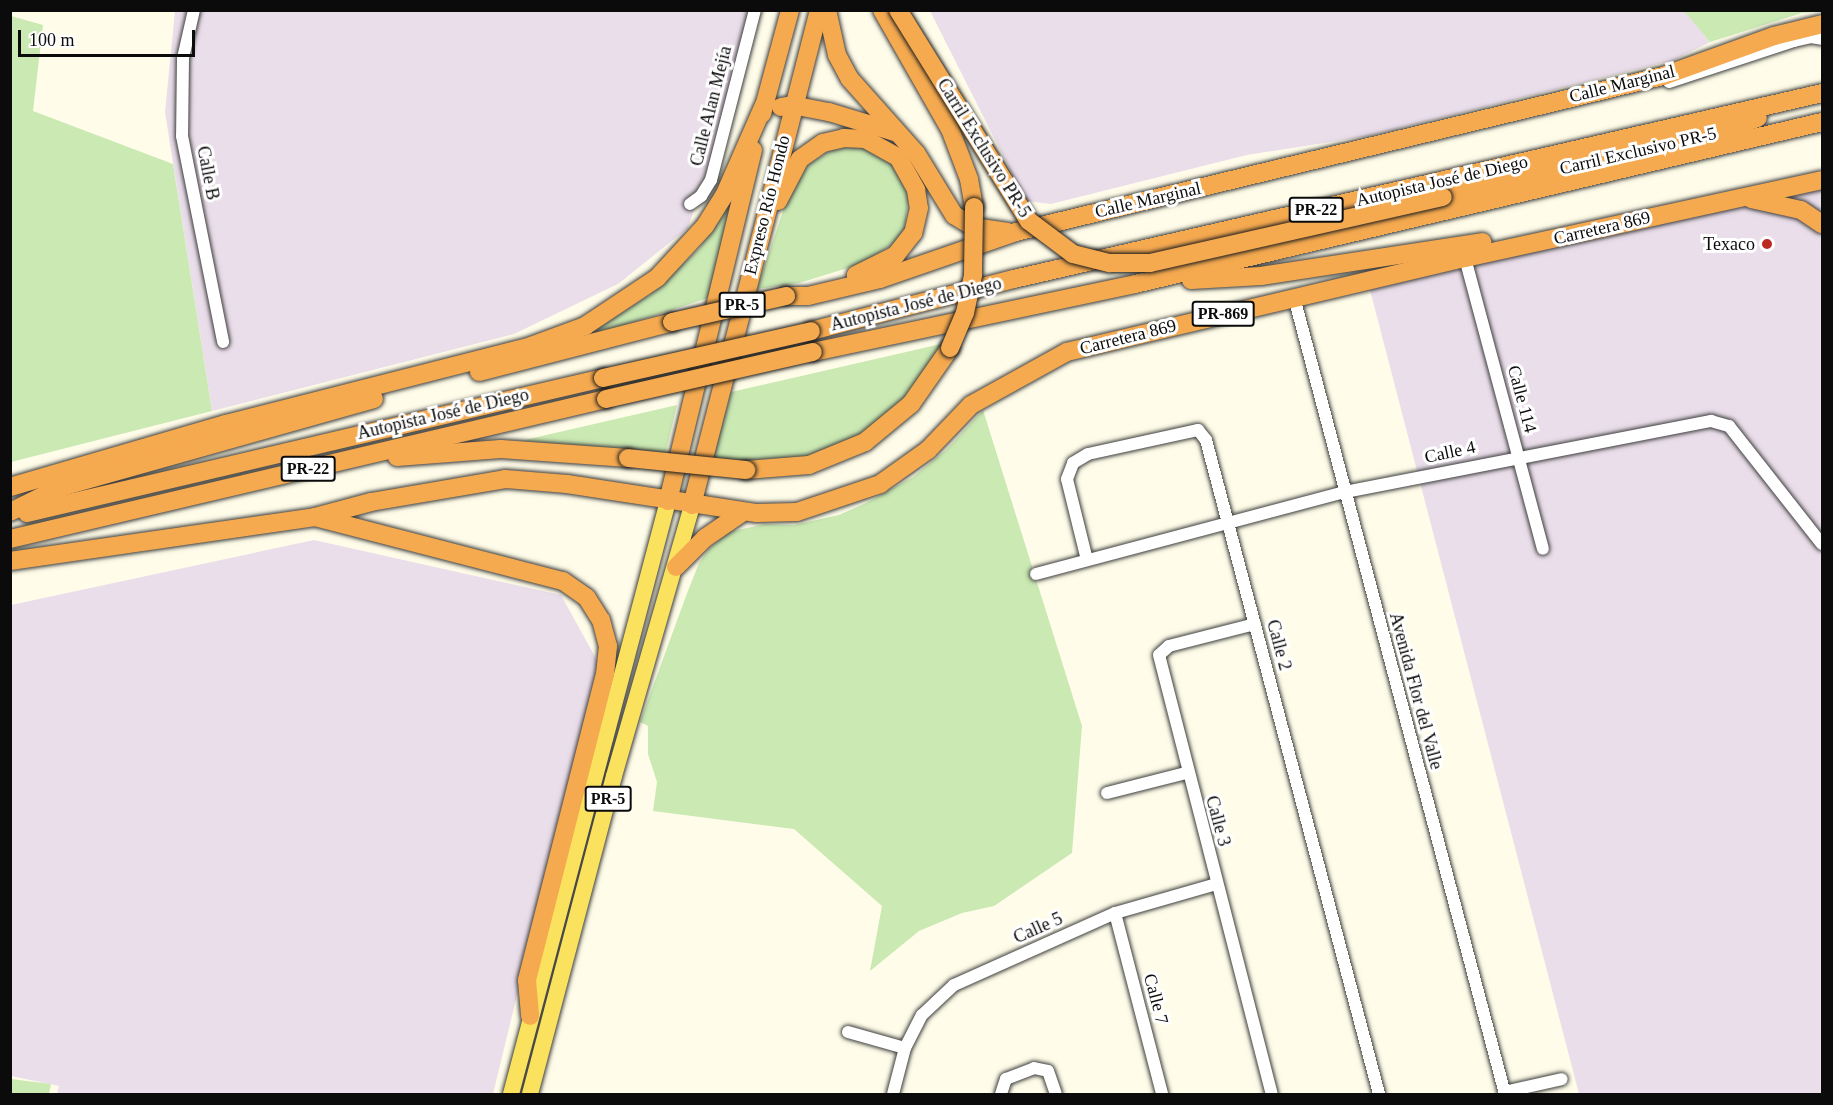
<!DOCTYPE html>
<html>
<head>
<meta charset="utf-8">
<style>
	body { margin:0 }
	#map { position:relative; width:1833px; height:1105px; overflow:hidden; background:#fffde9; font-family:"Times New Roman",serif }
	div>[style] { position:absolute }
	.industrial>* { inset:0; background:#eadeea }
	.green>* { inset:0; background:#cae9b3 }
	.roads { filter:drop-shadow(0 0 2px #3e3e3e) drop-shadow(0 0 2px #3e3e3e) }
	.minor>* { height:12px; margin:-6px; padding:0 6px; transform-origin:6px; border-radius:6px; background:#fff }
	.major>* { height:16px; margin:-8px; padding:0 8px; transform-origin:8px; border-radius:8px; background:#fae25e }
	.highway>* { height:18px; margin:-9px; padding:0 9px; transform-origin:9px; border-radius:9px; background:#f6aa50 }
	.bridges { filter:drop-shadow(0 0 2px #1c1c1c) drop-shadow(0 0 2px #1c1c1c) }
	.highway-bridge>* { height:18px; margin:-9px; padding:0 9px; transform-origin:9px; border-radius:9px; background:#f6aa50 }
	.dots>* { width:16px; height:16px; translate:-50% -50%; box-sizing:border-box; border:3px solid #fff; border-radius:50% }
	span { translate:-50% -50%; white-space:nowrap; text-align:center; line-height:1.15; -webkit-text-stroke:6px #fff; paint-order:stroke }
	.shield-label span { padding:2px 4px; background:#fff; border:2px solid; border-radius:4px; -webkit-text-stroke-width:0 }
	.shield-label { font-size:16px; color:#0b0b0b; font-weight:700 }
	.street-label { font-size:18px; color:#0b0b0b }
	.poi-label { font-size:18px; color:#0b0b0b }
	.right { translate:-100% -50%; text-align:right }
	.frame { position:absolute; inset:0; border:12px solid #0b0b0b; pointer-events:none }
	.scale { position:absolute; left:18px; top:30px; width:177px; height:27px; box-sizing:border-box; border:3px solid #0b0b0b; border-top:0; padding-left:8px; font-size:18px; line-height:21px; white-space:nowrap; color:#0b0b0b; -webkit-text-stroke:4px #fff; paint-order:stroke }
</style>
</head>
<body>
<div id="map">
	<div class="industrial">
		<i style="clip-path:polygon(1684px 10px,1710px 42px,1674px 60px,1368px 136px,1247px 155px,1051px 204px,1026px 201px,930px 11px)"></i>
		<i style="clip-path:polygon(175px 11px,753px 11px,722px 124px,688px 228px,618px 284px,514px 334px,212px 411px,165px 112px)"></i>
		<i style="clip-path:polygon(1822px 183px,1822px 1094px,1579px 1094px,1370px 290px)"></i>
		<i style="clip-path:polygon(314px 540px,561px 595px,598px 662px,493px 1094px,57px 1094px,59px 1086px,11px 1076px,11px 605px)"></i>
	</div>
	<div class="green">
		<i style="clip-path:polygon(1684px 11px,1822px 10px,1822px 11px,1802px 13px,1710px 42px)"></i>
		<i style="clip-path:polygon(11px 16px,43px 25px,33px 111px,173px 164px,212px 411px,11px 462px)"></i>
		<i style="clip-path:polygon(864px 147px,886px 155px,909px 192px,905px 228px,897px 241px,864px 263px,799px 283px,757px 289px,792px 184px,811px 163px,835px 148px)"></i>
		<i style="clip-path:polygon(728px 206px,733px 207px,708px 298px,598px 334px,596px 329px,650px 295px,699px 249px)"></i>
		<i style="clip-path:polygon(941px 344px,923px 379px,884px 419px,847px 443px,806px 458px,755px 462px,713px 458px,731px 392px)"></i>
		<i style="clip-path:polygon(677px 405px,666px 452px,520px 441px)"></i>
		<i style="clip-path:polygon(983px 410px,1082px 726px,1072px 853px,994px 906px,962px 913px,919px 931px,870px 971px,882px 906px,794px 829px,653px 811px,657px 782px,648px 754px,648px 726px,640px 722px,686px 596px,699px 563px,709px 549px,729px 532px,765px 524px,794px 525px,839px 515px,866px 503px,913px 477px,946px 450px)"></i>
		<i style="clip-path:polygon(11px 1079px,51px 1084px,49px 1094px,11px 1094px)"></i>
	</div>
	<div class="roads">
		<div class="minor">
			<i style="left:194px;top:10px;width:49px;rotate:102.9deg"></i>
			<i style="left:183px;top:58px;width:78px;rotate:90.7deg"></i>
			<i style="left:182px;top:136px;width:210px;rotate:78.7deg"></i>
			<i style="left:1669px;top:82px;width:132px;rotate:-18.2deg"></i>
			<i style="left:1794px;top:41px;width:17px;rotate:-13deg"></i>
			<i style="left:1811px;top:37px;width:11px;rotate:10deg"></i>
			<i style="left:690px;top:204px;width:14px;rotate:-36deg"></i>
			<i style="left:701px;top:196px;width:19px;rotate:-58deg"></i>
			<i style="left:711px;top:180px;width:176px;rotate:-75.5deg"></i>
			<i style="left:1465px;top:258px;width:301px;rotate:75deg"></i>
			<i style="left:1294px;top:297px;width:824px;rotate:75.17deg"></i>
			<i style="left:1087px;top:560px;width:83px;rotate:-103.9deg"></i>
			<i style="left:1067px;top:479px;width:17px;rotate:-69deg"></i>
			<i style="left:1073px;top:463px;width:17px;rotate:-31deg"></i>
			<i style="left:1088px;top:454px;width:113px;rotate:-12.3deg"></i>
			<i style="left:1198px;top:430px;width:13px;rotate:51deg"></i>
			<i style="left:1206px;top:440px;width:676px;rotate:75.18deg"></i>
			<i style="left:1036px;top:574px;width:320px;rotate:-14.9deg"></i>
			<i style="left:1345px;top:492px;width:373px;rotate:-11deg"></i>
			<i style="left:1711px;top:421px;width:19px;rotate:16deg"></i>
			<i style="left:1729px;top:426px;width:150px;rotate:51.8deg"></i>
			<i style="left:1255px;top:624px;width:89px;rotate:165.7deg"></i>
			<i style="left:1169px;top:646px;width:13px;rotate:138deg"></i>
			<i style="left:1159px;top:655px;width:453px;rotate:75.6deg"></i>
			<i style="left:1107px;top:793px;width:81px;rotate:-14.2deg"></i>
			<i style="left:1115px;top:913px;width:187px;rotate:75.4deg"></i>
			<i style="left:848px;top:1032px;width:59px;rotate:15.7deg"></i>
			<i style="left:1504px;top:1092px;width:59px;rotate:-12.6deg"></i>
			<i style="left:893px;top:1094px;width:48px;rotate:-75.4deg"></i>
			<i style="left:905px;top:1048px;width:37px;rotate:-63deg"></i>
			<i style="left:922px;top:1015px;width:44px;rotate:-43.2deg"></i>
			<i style="left:954px;top:985px;width:176px;rotate:-24.1deg"></i>
			<i style="left:1115px;top:913px;width:105px;rotate:-16deg"></i>
			<i style="left:1001px;top:1094px;width:16px;rotate:-72deg"></i>
			<i style="left:1006px;top:1079px;width:30px;rotate:-21deg"></i>
			<i style="left:1034px;top:1068px;width:14px;rotate:12deg"></i>
			<i style="left:1048px;top:1071px;width:24px;rotate:71deg"></i>
		</div>
		<div class="major">
			<i style="left:511px;top:1094px;width:613px;rotate:-75.17deg"></i>
			<i style="left:530px;top:1094px;width:329px;rotate:-75.2deg"></i>
			<i style="left:614px;top:776px;width:282px;rotate:-73.9deg"></i>
		</div>
		<div class="highway">
			<i style="left:827px;top:10px;width:46px;rotate:77.5deg"></i>
			<i style="left:837px;top:55px;width:27px;rotate:62deg"></i>
			<i style="left:850px;top:79px;width:99px;rotate:48.3deg"></i>
			<i style="left:916px;top:153px;width:73px;rotate:58.5deg"></i>
			<i style="left:954px;top:215px;width:22px;rotate:32deg"></i>
			<i style="left:973px;top:227px;width:35px;rotate:8deg"></i>
			<i style="left:882px;top:10px;width:137px;rotate:60.3deg"></i>
			<i style="left:950px;top:129px;width:53px;rotate:69.2deg"></i>
			<i style="left:969px;top:179px;width:28px;rotate:80deg"></i>
			<i style="left:781px;top:107px;width:11px;rotate:-10deg"></i>
			<i style="left:792px;top:105px;width:38px;rotate:11deg"></i>
			<i style="left:829px;top:112px;width:69px;rotate:16.9deg"></i>
			<i style="left:762px;top:114px;width:108px;rotate:-74.9deg"></i>
			<i style="left:1443px;top:197px;width:291px;rotate:-13.3deg"></i>
			<i style="left:1726px;top:130px;width:34px;rotate:-21deg"></i>
			<i style="left:1751px;top:199px;width:51px;rotate:12.4deg"></i>
			<i style="left:1801px;top:210px;width:25px;rotate:34deg"></i>
			<i style="left:778px;top:201px;width:47px;rotate:-62.4deg"></i>
			<i style="left:800px;top:159px;width:28px;rotate:-35deg"></i>
			<i style="left:823px;top:143px;width:22px;rotate:-13deg"></i>
			<i style="left:844px;top:138px;width:21px;rotate:3deg"></i>
			<i style="left:865px;top:139px;width:38px;rotate:29deg"></i>
			<i style="left:898px;top:157px;width:38px;rotate:61deg"></i>
			<i style="left:916px;top:190px;width:18px;rotate:81deg"></i>
			<i style="left:919px;top:208px;width:26px;rotate:103deg"></i>
			<i style="left:913px;top:233px;width:28px;rotate:128deg"></i>
			<i style="left:896px;top:255px;width:45px;rotate:153.4deg"></i>
			<i style="left:1191px;top:280px;width:70px;rotate:-3.3deg"></i>
			<i style="left:1261px;top:276px;width:224px;rotate:-8.7deg"></i>
			<i style="left:786px;top:296px;width:22px"></i>
			<i style="left:808px;top:296px;width:74px;rotate:-13.3deg"></i>
			<i style="left:880px;top:279px;width:144px;rotate:-19.1deg"></i>
			<i style="left:1016px;top:232px;width:666px;rotate:-13.56deg"></i>
			<i style="left:1663px;top:76px;width:118px;rotate:-19.8deg"></i>
			<i style="left:1774px;top:36px;width:49px;rotate:-14deg"></i>
			<i style="left:811px;top:331px;width:210px;rotate:-14.4deg"></i>
			<i style="left:1014px;top:279px;width:829px;rotate:-12.96deg"></i>
			<i style="left:813px;top:352px;width:329px;rotate:-11.9deg"></i>
			<i style="left:1135px;top:284px;width:706px;rotate:-13.27deg"></i>
			<i style="left:479px;top:372px;width:199px;rotate:-14.5deg"></i>
			<i style="left:397px;top:457px;width:104px;rotate:-4.4deg"></i>
			<i style="left:501px;top:449px;width:127px;rotate:4.1deg"></i>
			<i style="left:746px;top:470px;width:63px;rotate:-4.5deg"></i>
			<i style="left:809px;top:465px;width:61px;rotate:-22.3deg"></i>
			<i style="left:865px;top:442px;width:60px;rotate:-39.6deg"></i>
			<i style="left:911px;top:404px;width:68px;rotate:-55.1deg"></i>
			<i style="left:10px;top:487px;width:225px;rotate:-16.3deg"></i>
			<i style="left:226px;top:424px;width:315px;rotate:-14.3deg"></i>
			<i style="left:531px;top:346px;width:58px;rotate:-20.3deg"></i>
			<i style="left:585px;top:326px;width:87px;rotate:-33.7deg"></i>
			<i style="left:657px;top:278px;width:71px;rotate:-47.3deg"></i>
			<i style="left:705px;top:226px;width:36px;rotate:-58deg"></i>
			<i style="left:724px;top:196px;width:99px;rotate:-66.3deg"></i>
			<i style="left:668px;top:501px;width:361px;rotate:-76.4deg"></i>
			<i style="left:692px;top:505px;width:511px;rotate:-75.61deg"></i>
			<i style="left:10px;top:512px;width:57px;rotate:-26.1deg"></i>
			<i style="left:61px;top:487px;width:325px;rotate:-15.7deg"></i>
			<i style="left:27px;top:513px;width:592px;rotate:-13.19deg"></i>
			<i style="left:315px;top:517px;width:256px;rotate:14.5deg"></i>
			<i style="left:563px;top:581px;width:29px;rotate:35deg"></i>
			<i style="left:587px;top:598px;width:26px;rotate:58deg"></i>
			<i style="left:601px;top:620px;width:27px;rotate:75deg"></i>
			<i style="left:608px;top:646px;width:28px;rotate:96deg"></i>
			<i style="left:605px;top:674px;width:316px;rotate:104.3deg"></i>
			<i style="left:527px;top:980px;width:36px;rotate:85deg"></i>
			<i style="left:10px;top:539px;width:612px;rotate:-13.22deg"></i>
			<i style="left:10px;top:561px;width:308px;rotate:-8.2deg"></i>
			<i style="left:315px;top:517px;width:58px;rotate:-15deg"></i>
			<i style="left:371px;top:502px;width:136px;rotate:-9.7deg"></i>
			<i style="left:505px;top:479px;width:62px;rotate:4.6deg"></i>
			<i style="left:567px;top:484px;width:192px;rotate:8.7deg"></i>
			<i style="left:757px;top:513px;width:40px;rotate:-1.4deg"></i>
			<i style="left:797px;top:512px;width:88px;rotate:-18.6deg"></i>
			<i style="left:880px;top:484px;width:59px;rotate:-35.3deg"></i>
			<i style="left:928px;top:450px;width:62px;rotate:-46.3deg"></i>
			<i style="left:971px;top:405px;width:110px;rotate:-28.9deg"></i>
			<i style="left:1067px;top:352px;width:409px;rotate:-13.3deg"></i>
			<i style="left:1465px;top:258px;width:365px;rotate:-12.3deg"></i>
			<i style="left:676px;top:567px;width:41px;rotate:-45deg"></i>
			<i style="left:705px;top:538px;width:46px;rotate:-34.4deg"></i>
		</div>
	</div>
	<div class="bridges">
		<div class="highway-bridge">
			<i style="left:898px;top:10px;width:248px;rotate:58.2deg"></i>
			<i style="left:1029px;top:221px;width:55px;rotate:36.9deg"></i>
			<i style="left:1073px;top:254px;width:38px;rotate:14deg"></i>
			<i style="left:1110px;top:263px;width:40px"></i>
			<i style="left:1150px;top:263px;width:300px;rotate:-12.7deg"></i>
			<i style="left:672px;top:322px;width:117px;rotate:-12.8deg"></i>
			<i style="left:950px;top:348px;width:38px;rotate:-67deg"></i>
			<i style="left:965px;top:313px;width:40px;rotate:-78deg"></i>
			<i style="left:973px;top:274px;width:67px;rotate:-89.1deg"></i>
			<i style="left:603px;top:378px;width:213px;rotate:-12.7deg"></i>
			<i style="left:606px;top:399px;width:212px;rotate:-12.8deg"></i>
			<i style="left:628px;top:458px;width:119px;rotate:5.8deg"></i>
		</div>
	</div>
	<div class="dots">
		<i style="left:1767px;top:244px;background:#bb2923"></i>
	</div>
	<div class="shield-label">
		<span style="left:1316px;top:210px">PR-22</span>
		<span style="left:742px;top:305px">PR-5</span>
		<span style="left:1223px;top:314px">PR-869</span>
		<span style="left:308px;top:469px">PR-22</span>
		<span style="left:608px;top:799px">PR-5</span>
	</div>
	<div class="street-label">
		<span style="left:1622px;top:84px;rotate:-14deg">Calle Marginal</span>
		<span style="left:711px;top:106px;rotate:-76deg">Calle Alan Mejía</span>
		<span style="left:984px;top:148px;rotate:58deg">Carril Exclusivo PR-5</span>
		<span style="left:1638px;top:151px;rotate:-13deg">Carril Exclusivo PR-5</span>
		<span style="left:208px;top:173px;rotate:79deg">Calle B</span>
		<span style="left:1442px;top:181px;rotate:-13deg">Autopista José de Diego</span>
		<span style="left:1148px;top:200px;rotate:-13deg">Calle Marginal</span>
		<span style="left:767px;top:205px;rotate:-76deg">Expreso Río Hondo</span>
		<span style="left:1602px;top:228px;rotate:-13deg">Carretera 869</span>
		<span style="left:916px;top:304px;rotate:-14deg">Autopista José de Diego</span>
		<span style="left:1128px;top:337px;rotate:-14deg">Carretera 869</span>
		<span style="left:1522px;top:399px;rotate:75deg">Calle 114</span>
		<span style="left:443px;top:414px;rotate:-13deg">Autopista José de Diego</span>
		<span style="left:1450px;top:452px;rotate:-12deg">Calle 4</span>
		<span style="left:1279px;top:645px;rotate:75deg">Calle 2</span>
		<span style="left:1416px;top:691px;rotate:75deg">Avenida Flor del Valle</span>
		<span style="left:1218px;top:821px;rotate:75deg">Calle 3</span>
		<span style="left:1038px;top:928px;rotate:-24deg">Calle 5</span>
		<span style="left:1156px;top:999px;rotate:75deg">Calle 7</span>
	</div>
	<div class="poi-label">
		<span class="right" style="left:1755px;top:244px">Texaco</span>
	</div>
	<div class="frame"></div>
	<div class="scale">100 m</div>
</div>
</body>
</html>
